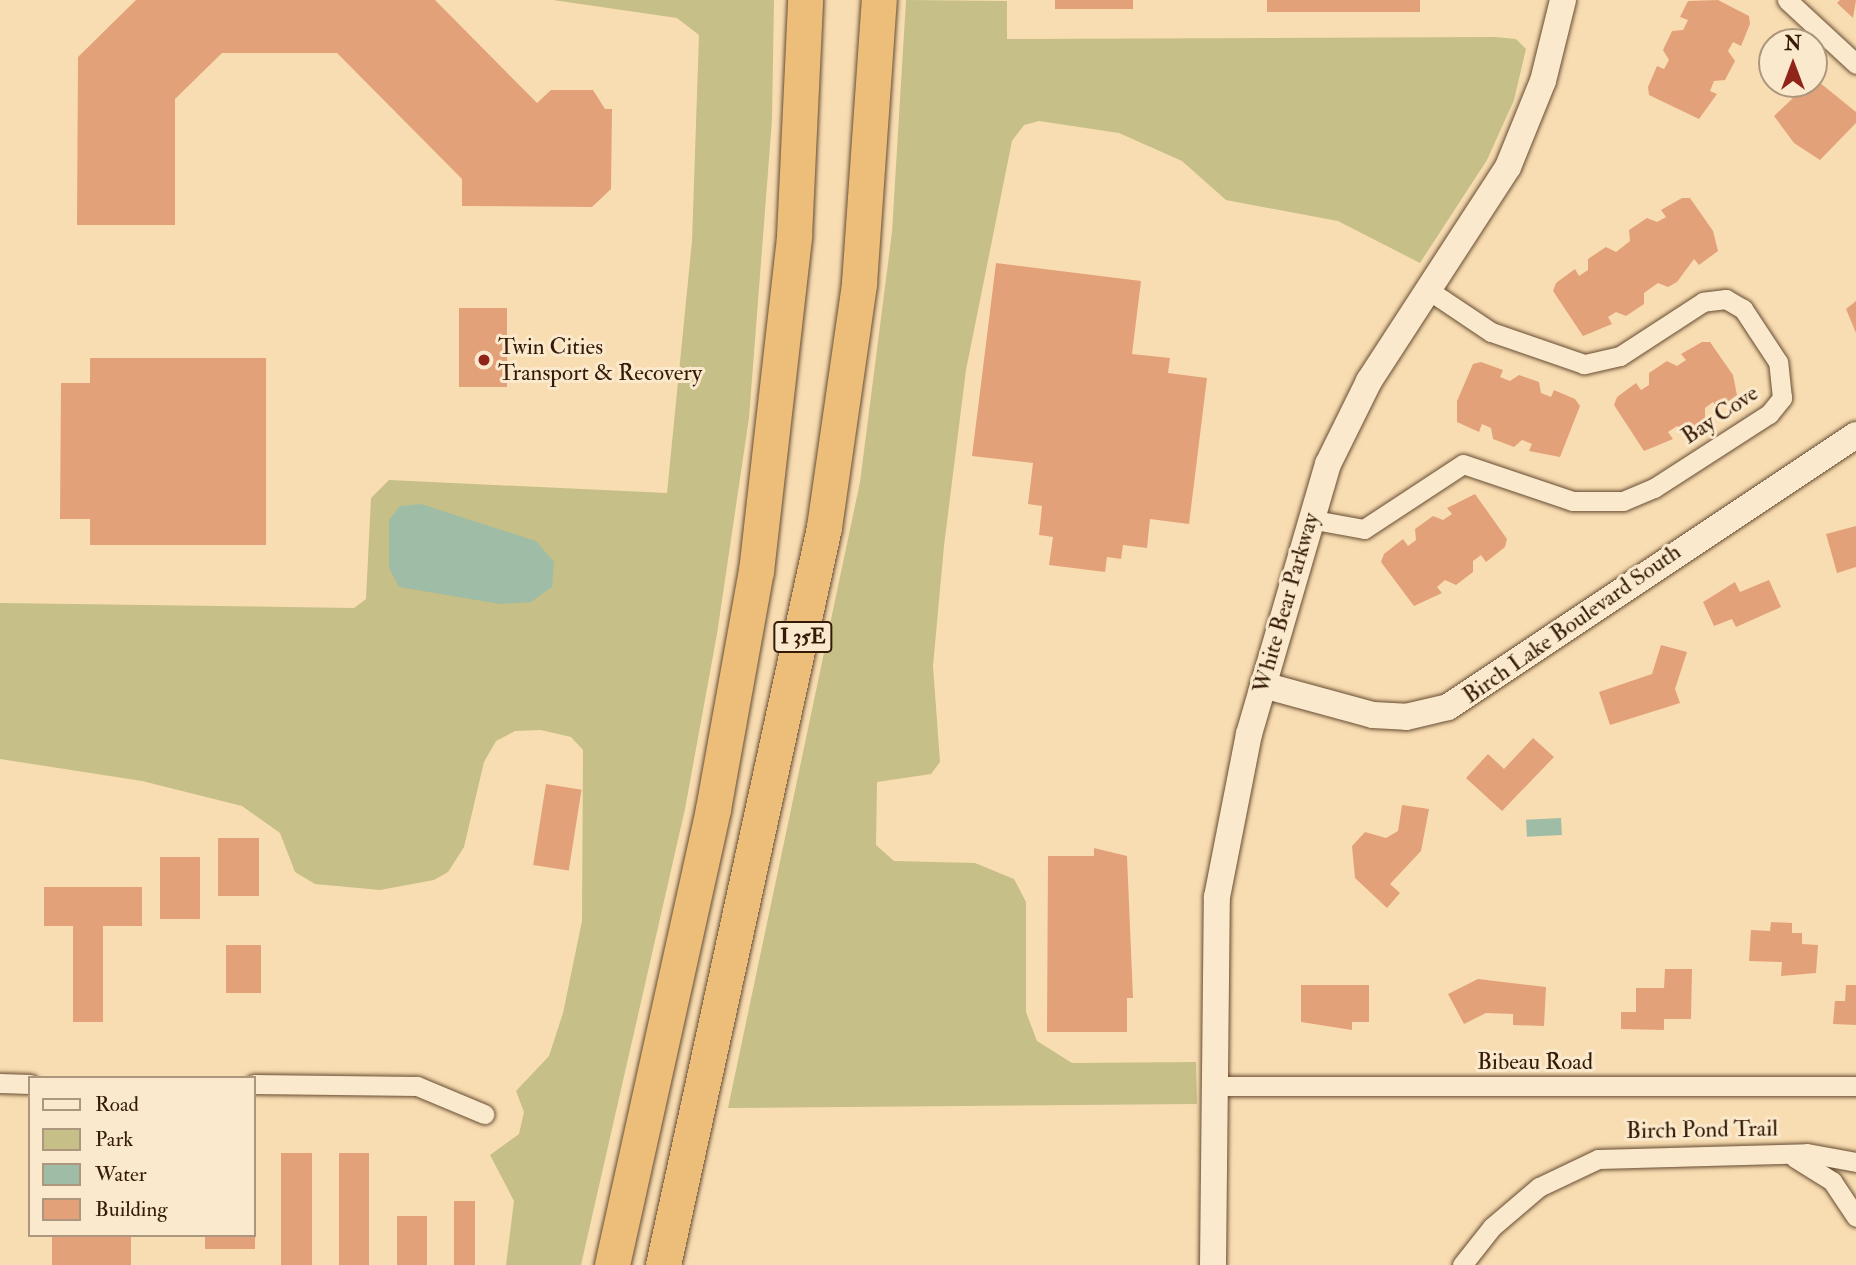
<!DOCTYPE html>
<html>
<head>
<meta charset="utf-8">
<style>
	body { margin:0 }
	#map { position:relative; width:1856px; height:1265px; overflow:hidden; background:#f9ddb2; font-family:"IM FELL Double Pica",serif }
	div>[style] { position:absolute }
	.green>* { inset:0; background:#c6bf87 }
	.water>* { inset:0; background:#9fbda6; transform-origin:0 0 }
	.building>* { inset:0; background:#e3a179; transform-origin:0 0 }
	.roads { filter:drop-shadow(0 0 2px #664c32) drop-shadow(0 0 2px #664c32) }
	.street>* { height:19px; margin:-9.5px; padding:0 9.5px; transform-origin:9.5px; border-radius:9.5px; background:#fbe9cd }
	.secondary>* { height:26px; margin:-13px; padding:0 13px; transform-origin:13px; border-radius:13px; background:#fbe9cd }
	.highway>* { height:35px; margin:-17.5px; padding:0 17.5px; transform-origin:17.5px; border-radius:17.5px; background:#ecbe79 }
	.dots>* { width:19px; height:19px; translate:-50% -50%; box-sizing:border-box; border:4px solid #fbe9cd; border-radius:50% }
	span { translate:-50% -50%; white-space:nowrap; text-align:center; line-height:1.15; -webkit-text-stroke:6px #fbe9cd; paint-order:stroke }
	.shield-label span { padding:2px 5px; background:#fbe9cd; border:2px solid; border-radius:5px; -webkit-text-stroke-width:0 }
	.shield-label { font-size:21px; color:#351b07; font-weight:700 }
	.poi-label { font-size:23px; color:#351b07 }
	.left { translate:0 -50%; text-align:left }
	.street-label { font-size:23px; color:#351b07 }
	.legend { position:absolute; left:28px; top:1076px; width:228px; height:161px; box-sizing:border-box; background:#fbe9cd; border:2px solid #ac977e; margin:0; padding:9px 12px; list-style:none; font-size:21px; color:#351b07 }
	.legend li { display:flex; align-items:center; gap:14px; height:35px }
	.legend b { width:35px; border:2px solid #ac977e }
	.north { position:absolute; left:1758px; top:28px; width:70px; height:70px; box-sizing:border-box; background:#fbe9cd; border:2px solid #ac977e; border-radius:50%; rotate:0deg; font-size:19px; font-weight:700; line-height:28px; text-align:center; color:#351b07 }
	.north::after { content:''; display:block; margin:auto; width:24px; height:32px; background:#8f2418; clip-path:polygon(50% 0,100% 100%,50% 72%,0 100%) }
</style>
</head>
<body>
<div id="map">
	<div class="green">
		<i style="clip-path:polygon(553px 0,774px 0,772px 120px,749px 418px,717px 634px,685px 809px,581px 1265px,506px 1265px,514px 1201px,490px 1155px,519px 1134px,524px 1112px,516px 1091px,549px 1056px,563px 1013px,582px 921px,583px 750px,571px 737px,541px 730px,515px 731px,496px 741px,484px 762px,464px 847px,448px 872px,434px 880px,380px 890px,315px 884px,295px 872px,280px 833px,242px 806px,142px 781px,0 759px,0 603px,354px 608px,366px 599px,371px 498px,389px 480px,667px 493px,692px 241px,699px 35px,677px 18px)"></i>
		<i style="clip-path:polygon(906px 0,1007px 1px,1007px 39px,1495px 37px,1516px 39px,1526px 49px,1514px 100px,1487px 160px,1420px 263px,1338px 221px,1226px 200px,1182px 161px,1119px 133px,1039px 121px,1024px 125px,1012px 141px,966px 370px,944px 546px,933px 666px,940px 762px,931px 774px,877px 782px,876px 845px,894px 861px,975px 863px,1014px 879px,1026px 902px,1026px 1012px,1037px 1041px,1072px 1063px,1196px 1062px,1197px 1104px,728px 1108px,860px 482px,892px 232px)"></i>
	</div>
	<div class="water">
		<i style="clip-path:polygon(421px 504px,536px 541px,554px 562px,552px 587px,531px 602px,500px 604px,399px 587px,389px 568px,389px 520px,400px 506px)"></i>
		<i style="left:1561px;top:818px;width:17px;height:35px;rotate:87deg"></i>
	</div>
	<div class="building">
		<i style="clip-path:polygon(136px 0,435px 0,537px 103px,551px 90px,593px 90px,605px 109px,612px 109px,611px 189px,592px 207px,462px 206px,462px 179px,337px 53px,222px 53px,175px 99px,175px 225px,77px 225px,78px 57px)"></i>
		<i style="left:1055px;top:0;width:78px;height:9px"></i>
		<i style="left:1267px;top:0;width:153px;height:12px"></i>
		<i style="clip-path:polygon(1718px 0,1749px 16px,1750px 24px,1741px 46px,1733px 42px,1728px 51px,1735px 61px,1725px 80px,1714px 81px,1710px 91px,1717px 94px,1699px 119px,1649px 95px,1648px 87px,1657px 66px,1664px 69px,1669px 60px,1663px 50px,1672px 31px,1683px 30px,1688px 20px,1680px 17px,1688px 1px)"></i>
		<i style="clip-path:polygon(1840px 0,1856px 0,1853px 18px,1837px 3px)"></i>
		<i style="clip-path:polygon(1814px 78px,1856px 112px,1856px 123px,1820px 160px,1794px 143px,1774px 116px)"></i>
		<i style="clip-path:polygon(1682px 198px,1690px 198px,1713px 231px,1718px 251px,1699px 265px,1694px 259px,1677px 282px,1668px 287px,1658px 283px,1644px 293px,1644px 304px,1626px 316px,1616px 312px,1608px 317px,1612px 324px,1583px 336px,1553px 291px,1556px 283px,1575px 269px,1579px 276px,1588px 270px,1588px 259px,1606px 247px,1616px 252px,1630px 241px,1629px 230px,1647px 218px,1657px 222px,1666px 217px,1661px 210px)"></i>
		<i style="clip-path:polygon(996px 263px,1141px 281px,1132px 354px,1170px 358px,1168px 373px,1207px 378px,1189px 524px,1150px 519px,1147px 548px,1123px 545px,1121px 559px,1107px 557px,1105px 572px,1049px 565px,1053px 537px,1039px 535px,1042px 506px,1028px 504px,1033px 463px,972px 456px)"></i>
		<i style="clip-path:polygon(1856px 301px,1856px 333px,1846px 309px)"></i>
		<i style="left:459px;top:308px;width:48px;height:79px"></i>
		<i style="clip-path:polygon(1702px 342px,1710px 342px,1733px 375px,1737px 395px,1718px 409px,1713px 402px,1705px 408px,1705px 419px,1687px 431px,1677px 426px,1668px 432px,1673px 439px,1644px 451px,1614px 405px,1617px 397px,1636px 383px,1641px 390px,1649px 385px,1649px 373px,1667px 361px,1677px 366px,1686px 360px,1681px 354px)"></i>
		<i style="clip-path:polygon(90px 358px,266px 358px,266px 545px,90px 545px,90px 519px,60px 519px,61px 383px,90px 383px)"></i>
		<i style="clip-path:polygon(1481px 362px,1503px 370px,1500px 377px,1510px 381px,1519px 375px,1539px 382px,1541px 393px,1551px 397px,1554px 390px,1575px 399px,1580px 406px,1560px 457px,1529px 451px,1532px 444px,1522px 440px,1514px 447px,1493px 439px,1491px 428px,1482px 424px,1479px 432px,1457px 422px,1457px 401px,1473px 364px)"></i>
		<i style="clip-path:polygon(1475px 494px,1507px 539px,1505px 547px,1486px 562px,1481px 555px,1473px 561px,1473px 572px,1456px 585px,1445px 580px,1437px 587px,1442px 593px,1414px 606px,1381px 562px,1384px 554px,1403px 539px,1408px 546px,1416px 540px,1415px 529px,1433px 516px,1443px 520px,1452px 514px,1447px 508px)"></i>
		<i style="clip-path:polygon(1856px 526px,1856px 567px,1837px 573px,1826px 534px)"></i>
		<i style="clip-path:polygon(1769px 580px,1781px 607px,1736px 627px,1732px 619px,1714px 626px,1703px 602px,1735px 582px,1740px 592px)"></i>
		<i style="clip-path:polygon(1661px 645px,1687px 652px,1675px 689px,1680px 703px,1610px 725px,1599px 692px,1652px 674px)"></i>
		<i style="clip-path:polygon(1533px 738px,1554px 757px,1502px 811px,1466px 778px,1488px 754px,1504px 769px)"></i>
		<i style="left:546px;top:784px;width:36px;height:82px;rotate:9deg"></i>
		<i style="clip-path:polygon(1402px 805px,1429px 809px,1421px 851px,1390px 884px,1400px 893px,1387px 908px,1355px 878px,1352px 846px,1365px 832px,1386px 838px,1398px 831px)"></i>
		<i style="left:218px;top:838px;width:41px;height:58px"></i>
		<i style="clip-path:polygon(1094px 848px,1127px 856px,1133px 998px,1127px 998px,1127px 1032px,1047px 1032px,1048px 856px,1094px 856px)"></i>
		<i style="left:160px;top:857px;width:40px;height:62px"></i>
		<i style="clip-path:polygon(44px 887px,142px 887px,142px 926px,103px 926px,103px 1022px,73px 1022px,73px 926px,44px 926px)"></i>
		<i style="clip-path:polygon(1771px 922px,1792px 923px,1792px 933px,1802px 933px,1802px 944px,1818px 945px,1816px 973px,1781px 976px,1782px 962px,1749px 961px,1751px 930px,1770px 931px)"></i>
		<i style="left:226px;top:945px;width:35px;height:48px"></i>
		<i style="clip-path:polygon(1665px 969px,1692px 969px,1691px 1019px,1664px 1019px,1664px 1030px,1621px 1029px,1621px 1012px,1636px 1012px,1636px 988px,1664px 988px)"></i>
		<i style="clip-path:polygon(1478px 979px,1546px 987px,1544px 1026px,1513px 1025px,1513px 1014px,1486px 1013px,1464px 1024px,1448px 994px)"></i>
		<i style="clip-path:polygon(1301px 985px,1369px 985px,1369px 1022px,1352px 1022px,1352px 1030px,1301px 1022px)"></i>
		<i style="clip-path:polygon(1846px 985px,1856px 985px,1856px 1025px,1833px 1024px,1835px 1001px,1845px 1001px)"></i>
		<i style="left:281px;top:1153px;width:31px;height:112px"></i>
		<i style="left:339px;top:1153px;width:30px;height:112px"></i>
		<i style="left:454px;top:1201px;width:21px;height:64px"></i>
		<i style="left:397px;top:1216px;width:30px;height:49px"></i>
		<i style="left:52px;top:1235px;width:79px;height:30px"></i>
		<i style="left:205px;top:1235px;width:50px;height:14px"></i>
	</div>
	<div class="roads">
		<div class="street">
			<i style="left:1787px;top:0;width:94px;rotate:42.8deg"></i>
			<i style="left:1309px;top:519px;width:56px;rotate:10.3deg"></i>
			<i style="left:1364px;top:529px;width:118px;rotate:-33.3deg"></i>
			<i style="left:1463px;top:464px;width:115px;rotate:18.7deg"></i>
			<i style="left:1572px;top:501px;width:51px"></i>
			<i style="left:1623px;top:501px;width:34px;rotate:-23deg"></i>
			<i style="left:1654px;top:488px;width:137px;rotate:-32.8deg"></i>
			<i style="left:1769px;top:414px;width:21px;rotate:-51deg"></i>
			<i style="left:1782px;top:398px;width:36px;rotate:-96deg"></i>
			<i style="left:1778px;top:362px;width:64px;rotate:-123.4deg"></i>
			<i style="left:1743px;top:309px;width:20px;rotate:-150deg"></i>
			<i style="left:1726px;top:299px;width:23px;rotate:173deg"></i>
			<i style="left:1703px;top:302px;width:99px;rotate:147deg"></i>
			<i style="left:1620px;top:356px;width:37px;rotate:167deg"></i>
			<i style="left:1584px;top:364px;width:98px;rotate:-161deg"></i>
			<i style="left:1491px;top:332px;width:73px;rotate:-146.1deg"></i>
			<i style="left:0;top:1083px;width:30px;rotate:2deg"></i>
			<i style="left:254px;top:1084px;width:163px;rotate:0.7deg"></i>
			<i style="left:417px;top:1086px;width:73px;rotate:22.7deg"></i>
			<i style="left:1214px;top:1086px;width:642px"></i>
			<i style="left:1795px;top:1158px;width:44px;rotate:31.9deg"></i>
			<i style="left:1832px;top:1181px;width:43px;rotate:56.3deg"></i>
			<i style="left:1462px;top:1265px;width:48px;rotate:-51.7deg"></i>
			<i style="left:1492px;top:1227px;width:62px;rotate:-40.4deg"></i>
			<i style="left:1539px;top:1187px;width:65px;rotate:-25.4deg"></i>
			<i style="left:1598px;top:1159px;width:209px;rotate:-1.6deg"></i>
			<i style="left:1807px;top:1153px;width:50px;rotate:10.4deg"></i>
		</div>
		<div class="secondary">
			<i style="left:1263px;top:685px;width:114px;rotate:15.3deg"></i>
			<i style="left:1373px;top:715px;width:33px;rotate:3deg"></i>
			<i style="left:1406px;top:717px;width:43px;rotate:-13.4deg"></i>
			<i style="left:1448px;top:707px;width:490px;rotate:-33.7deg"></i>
			<i style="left:1213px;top:1265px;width:368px;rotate:-89.4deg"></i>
			<i style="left:1217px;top:897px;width:166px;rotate:-78.9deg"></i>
			<i style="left:1249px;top:734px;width:281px;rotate:-73.7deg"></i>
			<i style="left:1328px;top:464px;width:93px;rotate:-63.7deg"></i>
			<i style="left:1369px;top:381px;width:255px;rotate:-57deg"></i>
			<i style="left:1508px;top:167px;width:93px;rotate:-67.9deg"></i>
			<i style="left:1543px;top:81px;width:83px;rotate:-76.1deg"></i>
		</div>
		<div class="highway">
			<i style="left:612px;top:1265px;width:467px;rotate:-77.5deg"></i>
			<i style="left:713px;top:809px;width:242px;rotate:-79.8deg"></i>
			<i style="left:756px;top:571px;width:337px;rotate:-83.5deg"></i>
			<i style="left:794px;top:236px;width:236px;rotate:-87.3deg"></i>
			<i style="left:663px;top:1265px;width:755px;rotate:-77.69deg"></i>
			<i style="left:824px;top:527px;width:246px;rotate:-81.8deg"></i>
			<i style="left:859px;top:283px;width:284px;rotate:-86deg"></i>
		</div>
	</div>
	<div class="dots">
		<i style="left:484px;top:360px;background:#8f2418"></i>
	</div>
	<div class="shield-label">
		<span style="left:803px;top:637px">I 35E</span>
	</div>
	<div class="poi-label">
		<span class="left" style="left:498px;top:360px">Twin Cities<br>Transport &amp; Recovery</span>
	</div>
	<div class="street-label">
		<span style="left:1720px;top:415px;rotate:-34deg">Bay Cove</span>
		<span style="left:1286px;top:603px;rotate:-74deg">White Bear Parkway</span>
		<span style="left:1572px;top:624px;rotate:-35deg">Birch Lake Boulevard South</span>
		<span style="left:1535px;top:1062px">Bibeau Road</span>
		<span style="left:1702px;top:1130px;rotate:-1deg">Birch Pond Trail</span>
	</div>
	<ul class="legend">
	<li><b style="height:9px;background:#fbe9cd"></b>Road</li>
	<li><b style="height:19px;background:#c6bf87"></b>Park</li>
	<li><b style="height:19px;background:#9fbda6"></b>Water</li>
	<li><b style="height:19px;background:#e3a179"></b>Building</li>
	</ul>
	<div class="north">N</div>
</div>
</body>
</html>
